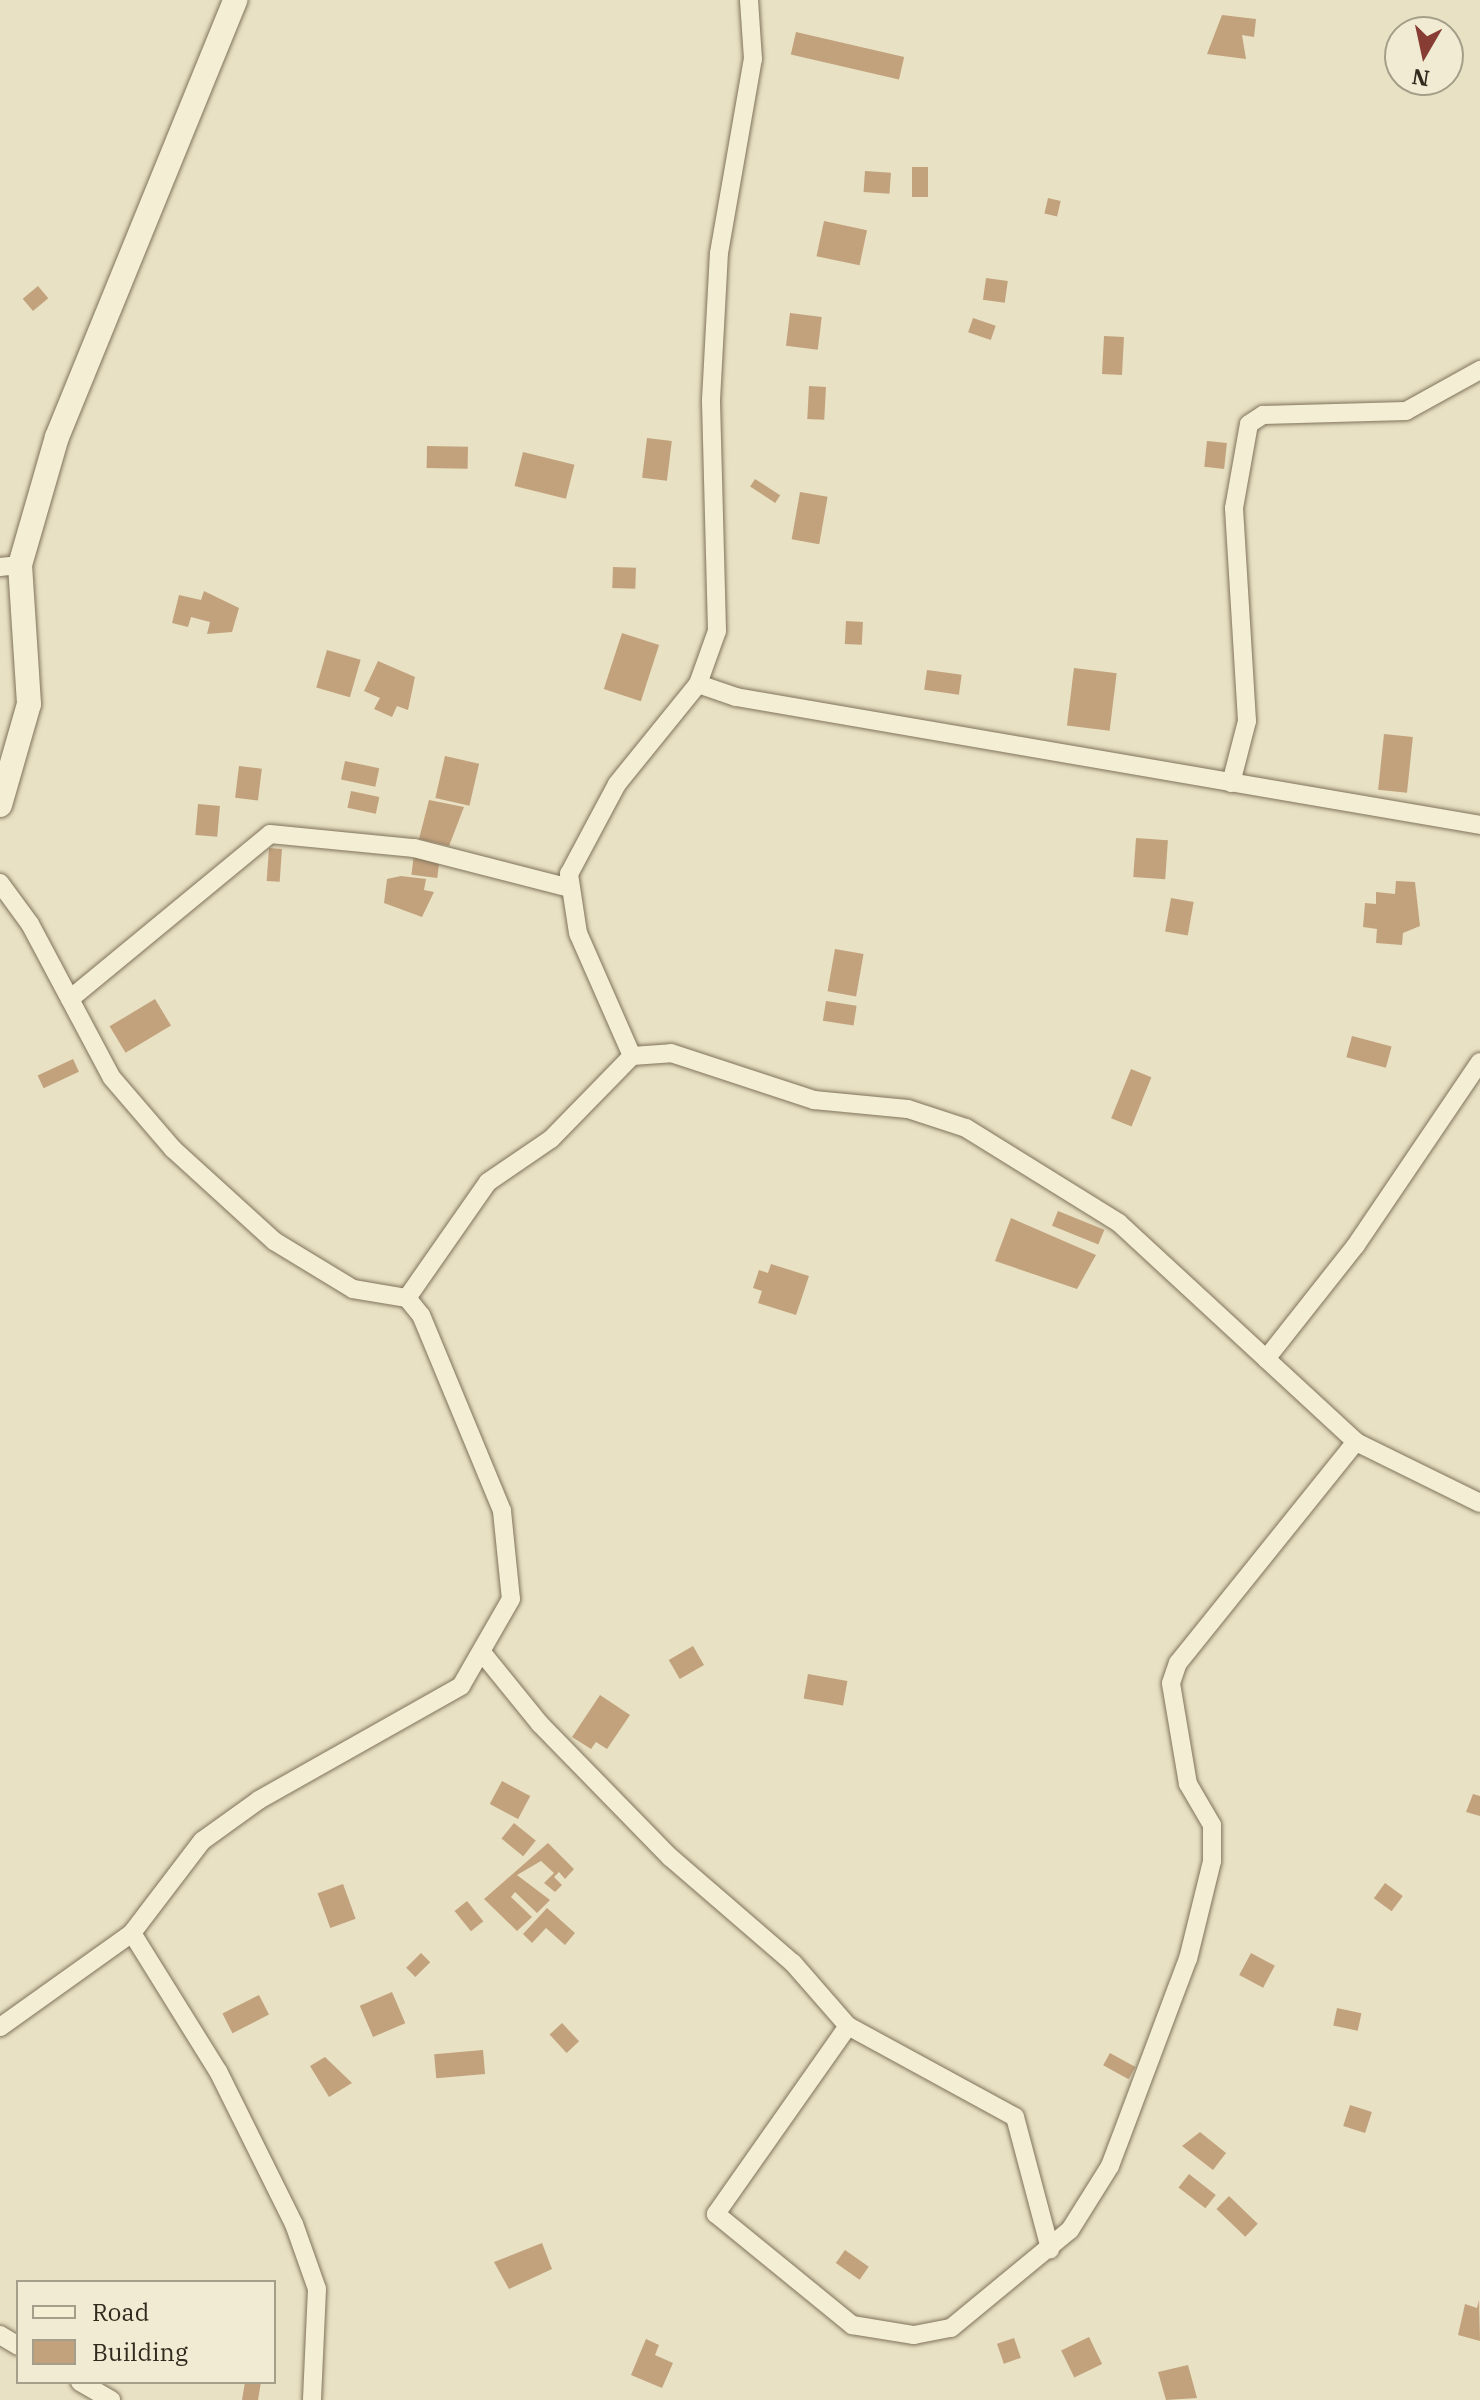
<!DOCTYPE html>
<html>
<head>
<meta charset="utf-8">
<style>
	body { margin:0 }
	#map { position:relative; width:1480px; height:2400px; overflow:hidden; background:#e8e1c3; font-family:"IBM Plex Serif",serif }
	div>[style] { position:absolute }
	.building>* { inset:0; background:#c2a27d; transform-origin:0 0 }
	.roads { filter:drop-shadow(0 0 2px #80735c) drop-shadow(0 0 2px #80735c) }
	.minor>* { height:18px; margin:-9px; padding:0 9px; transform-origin:9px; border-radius:9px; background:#f4eed5 }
	.secondary>* { height:24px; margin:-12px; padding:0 12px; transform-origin:12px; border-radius:12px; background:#f4eed5 }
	span { translate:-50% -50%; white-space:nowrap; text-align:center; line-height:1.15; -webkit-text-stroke:6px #f0ebd2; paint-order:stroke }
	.legend { position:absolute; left:16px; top:2280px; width:260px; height:104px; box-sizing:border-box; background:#f0ebd2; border:2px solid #a49e8a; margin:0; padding:10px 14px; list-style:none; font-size:24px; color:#322a1e }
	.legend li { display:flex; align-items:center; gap:16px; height:40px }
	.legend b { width:40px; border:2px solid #a49e8a }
	.north { position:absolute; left:1384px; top:16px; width:80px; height:80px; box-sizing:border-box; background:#f0ebd2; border:2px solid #a49e8a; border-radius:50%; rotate:189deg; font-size:22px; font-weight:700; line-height:32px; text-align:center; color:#322a1e }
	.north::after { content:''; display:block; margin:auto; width:28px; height:36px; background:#873d33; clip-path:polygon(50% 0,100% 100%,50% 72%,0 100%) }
</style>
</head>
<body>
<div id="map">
	<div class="building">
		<i style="clip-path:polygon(1222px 15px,1256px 19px,1254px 37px,1242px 35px,1246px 59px,1207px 54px)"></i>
		<i style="left:796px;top:32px;width:111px;height:23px;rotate:13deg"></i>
		<i style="left:912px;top:167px;width:16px;height:30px"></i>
		<i style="left:865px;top:171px;width:26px;height:21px;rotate:4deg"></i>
		<i style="left:1048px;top:198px;width:13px;height:16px;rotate:13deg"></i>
		<i style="left:824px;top:221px;width:44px;height:36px;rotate:12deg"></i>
		<i style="left:986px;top:278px;width:22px;height:22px;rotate:8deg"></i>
		<i style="left:38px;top:286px;width:16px;height:20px;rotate:50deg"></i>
		<i style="left:790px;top:313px;width:32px;height:33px;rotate:7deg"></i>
		<i style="left:973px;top:318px;width:24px;height:15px;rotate:19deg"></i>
		<i style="left:1104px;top:336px;width:20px;height:38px;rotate:3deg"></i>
		<i style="left:809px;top:386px;width:17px;height:33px;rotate:3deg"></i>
		<i style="left:647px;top:438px;width:25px;height:40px;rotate:7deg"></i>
		<i style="left:1207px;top:441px;width:20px;height:26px;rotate:6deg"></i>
		<i style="left:427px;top:446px;width:41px;height:22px;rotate:1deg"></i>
		<i style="left:523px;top:452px;width:53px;height:35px;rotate:14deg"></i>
		<i style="left:755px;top:479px;width:30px;height:9px;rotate:33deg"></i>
		<i style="left:800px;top:492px;width:28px;height:48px;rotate:10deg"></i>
		<i style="left:613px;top:567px;width:23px;height:21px;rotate:2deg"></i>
		<i style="clip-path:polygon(204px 591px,239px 608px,232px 632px,207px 634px,210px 622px,191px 617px,188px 627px,172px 623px,179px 595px,201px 600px)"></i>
		<i style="left:846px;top:621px;width:17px;height:23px;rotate:3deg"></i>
		<i style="left:622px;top:633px;width:39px;height:59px;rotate:18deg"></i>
		<i style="left:327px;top:650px;width:35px;height:39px;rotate:16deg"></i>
		<i style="clip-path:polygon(378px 661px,415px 677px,408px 710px,397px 706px,392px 717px,374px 709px,380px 698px,364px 691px)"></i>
		<i style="left:1074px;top:668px;width:43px;height:58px;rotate:7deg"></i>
		<i style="left:927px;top:670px;width:35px;height:20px;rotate:8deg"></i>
		<i style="left:1384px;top:734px;width:29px;height:56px;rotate:6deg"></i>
		<i style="left:445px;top:756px;width:35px;height:43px;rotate:13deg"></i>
		<i style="left:345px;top:761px;width:35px;height:19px;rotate:12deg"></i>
		<i style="left:239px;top:766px;width:23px;height:32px;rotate:7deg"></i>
		<i style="left:351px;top:791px;width:29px;height:17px;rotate:12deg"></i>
		<i style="clip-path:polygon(429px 800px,464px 807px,449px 846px,419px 839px)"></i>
		<i style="left:198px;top:804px;width:22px;height:31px;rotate:5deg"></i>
		<i style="left:1136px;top:838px;width:32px;height:39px;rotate:4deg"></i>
		<i style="left:269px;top:848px;width:13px;height:33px;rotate:4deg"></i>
		<i style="left:414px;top:854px;width:26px;height:21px;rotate:7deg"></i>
		<i style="clip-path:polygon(401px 876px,426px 879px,424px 890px,434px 892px,422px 917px,384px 903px,387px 879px)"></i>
		<i style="clip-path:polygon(1396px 881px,1415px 882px,1420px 926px,1403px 933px,1402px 945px,1376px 943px,1377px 929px,1363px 927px,1365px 903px,1376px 904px,1376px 892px,1395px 894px)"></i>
		<i style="left:1171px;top:898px;width:23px;height:34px;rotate:10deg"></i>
		<i style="left:835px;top:949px;width:29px;height:43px;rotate:10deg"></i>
		<i style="left:155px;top:999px;width:31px;height:53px;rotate:59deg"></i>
		<i style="left:826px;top:1001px;width:31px;height:20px;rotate:9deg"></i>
		<i style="left:1352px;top:1036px;width:41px;height:22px;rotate:15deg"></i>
		<i style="left:73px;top:1059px;width:14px;height:39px;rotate:65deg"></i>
		<i style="left:1131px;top:1069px;width:22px;height:53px;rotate:22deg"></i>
		<i style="left:1058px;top:1211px;width:50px;height:16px;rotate:22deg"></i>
		<i style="clip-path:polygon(1011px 1218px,1096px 1255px,1077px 1289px,995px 1261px)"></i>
		<i style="clip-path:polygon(771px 1264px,809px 1276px,796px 1315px,758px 1303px,762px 1291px,753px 1288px,759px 1270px,768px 1273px)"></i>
		<i style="left:693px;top:1646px;width:22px;height:28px;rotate:60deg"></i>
		<i style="left:808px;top:1674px;width:40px;height:25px;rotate:10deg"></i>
		<i style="clip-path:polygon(600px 1695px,630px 1715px,607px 1749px,596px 1742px,591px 1749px,572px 1737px)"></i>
		<i style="left:502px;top:1781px;width:32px;height:26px;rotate:28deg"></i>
		<i style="clip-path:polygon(1473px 1794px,1480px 1796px,1480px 1816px,1466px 1812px)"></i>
		<i style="left:514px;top:1823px;width:28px;height:20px;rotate:39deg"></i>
		<i style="clip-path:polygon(548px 1843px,574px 1869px,565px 1879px,559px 1872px,554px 1877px,562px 1885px,555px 1892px,544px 1883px,554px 1873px,541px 1861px,517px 1875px,550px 1900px,537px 1913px,515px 1892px,511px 1897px,532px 1917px,517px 1931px,484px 1899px)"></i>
		<i style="left:1385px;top:1883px;width:22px;height:19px;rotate:36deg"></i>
		<i style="left:343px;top:1884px;width:37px;height:27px;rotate:70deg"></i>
		<i style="left:467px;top:1901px;width:26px;height:16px;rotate:51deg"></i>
		<i style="clip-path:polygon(547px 1908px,575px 1933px,565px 1945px,546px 1928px,532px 1943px,523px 1934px)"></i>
		<i style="left:421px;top:1953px;width:13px;height:21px;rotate:45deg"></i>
		<i style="left:1251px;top:1953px;width:27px;height:25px;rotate:28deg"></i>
		<i style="left:392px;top:1992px;width:34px;height:35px;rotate:67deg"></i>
		<i style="left:259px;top:1995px;width:22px;height:41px;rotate:63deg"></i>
		<i style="left:1337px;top:2008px;width:25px;height:18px;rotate:12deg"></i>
		<i style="left:562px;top:2023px;width:25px;height:17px;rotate:47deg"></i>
		<i style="left:483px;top:2050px;width:24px;height:49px;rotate:85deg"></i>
		<i style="left:1110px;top:2053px;width:29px;height:14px;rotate:29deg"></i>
		<i style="clip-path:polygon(325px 2057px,352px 2083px,329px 2097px,310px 2066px)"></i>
		<i style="left:1350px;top:2105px;width:23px;height:22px;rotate:18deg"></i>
		<i style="clip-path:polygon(1200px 2132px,1226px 2153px,1213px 2170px,1182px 2146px)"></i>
		<i style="left:1189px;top:2174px;width:34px;height:17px;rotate:38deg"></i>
		<i style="left:1229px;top:2196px;width:40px;height:18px;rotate:44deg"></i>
		<i style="clip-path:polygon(542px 2243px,552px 2269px,509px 2289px,494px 2262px)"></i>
		<i style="left:845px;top:2250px;width:29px;height:16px;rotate:35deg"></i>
		<i style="clip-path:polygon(1479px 2300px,1480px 2341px,1458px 2335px,1465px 2304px,1477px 2308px)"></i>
		<i style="left:1089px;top:2337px;width:30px;height:31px;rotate:64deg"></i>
		<i style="left:1014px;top:2338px;width:21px;height:18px;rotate:71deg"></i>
		<i style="clip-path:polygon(646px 2339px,659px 2345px,655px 2355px,673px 2363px,662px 2388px,631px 2375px)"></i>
		<i style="clip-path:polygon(1188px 2365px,1197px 2398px,1166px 2400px,1158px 2372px)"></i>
		<i style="clip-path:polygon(245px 2382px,261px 2382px,258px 2400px,242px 2400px)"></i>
	</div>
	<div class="roads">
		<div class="minor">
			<i style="left:0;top:567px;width:20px;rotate:-6deg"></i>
			<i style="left:698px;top:684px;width:40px;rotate:18.9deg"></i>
			<i style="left:736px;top:697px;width:755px;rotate:9.76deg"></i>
			<i style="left:1231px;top:783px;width:64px;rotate:-75.5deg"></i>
			<i style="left:1247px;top:721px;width:213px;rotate:-93.5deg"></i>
			<i style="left:1234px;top:508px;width:85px;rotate:-79.9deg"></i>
			<i style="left:1249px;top:424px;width:17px;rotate:-33deg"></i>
			<i style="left:1263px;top:415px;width:143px;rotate:-1.6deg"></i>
			<i style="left:1406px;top:411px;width:85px;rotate:-29deg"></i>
			<i style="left:0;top:883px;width:51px;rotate:53.8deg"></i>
			<i style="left:30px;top:924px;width:174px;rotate:62deg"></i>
			<i style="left:112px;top:1078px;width:94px;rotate:49.3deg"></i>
			<i style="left:173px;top:1149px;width:137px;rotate:42.3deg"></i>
			<i style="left:274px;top:1241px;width:92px;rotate:31.3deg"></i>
			<i style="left:353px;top:1289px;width:55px;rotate:9.5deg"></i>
			<i style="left:407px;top:1298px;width:22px;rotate:51deg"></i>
			<i style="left:421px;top:1315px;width:212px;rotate:67.5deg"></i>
			<i style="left:502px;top:1511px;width:88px;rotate:84.2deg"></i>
			<i style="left:511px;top:1599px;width:100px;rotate:119.9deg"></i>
			<i style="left:461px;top:1686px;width:232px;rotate:150.6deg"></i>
			<i style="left:259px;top:1800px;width:70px;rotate:144.3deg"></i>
			<i style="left:202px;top:1841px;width:116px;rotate:127.3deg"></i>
			<i style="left:132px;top:1933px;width:162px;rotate:144.5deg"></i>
			<i style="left:70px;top:999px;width:259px;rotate:-39.5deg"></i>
			<i style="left:270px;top:834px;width:145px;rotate:5.6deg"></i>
			<i style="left:414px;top:848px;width:161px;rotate:14.4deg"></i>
			<i style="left:632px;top:1056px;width:134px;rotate:-113.7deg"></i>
			<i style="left:578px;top:933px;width:60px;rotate:-98.7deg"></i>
			<i style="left:569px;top:874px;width:102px;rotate:-61.9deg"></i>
			<i style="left:617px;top:784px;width:129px;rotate:-51deg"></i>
			<i style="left:698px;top:684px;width:56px;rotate:-70.3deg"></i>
			<i style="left:717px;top:631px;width:231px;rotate:-91.5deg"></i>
			<i style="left:711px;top:400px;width:147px;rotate:-86.9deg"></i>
			<i style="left:719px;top:253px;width:197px;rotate:-80.1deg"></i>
			<i style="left:753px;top:59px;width:59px;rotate:-93.9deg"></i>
			<i style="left:407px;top:1298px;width:141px;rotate:-55.1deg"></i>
			<i style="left:488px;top:1182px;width:76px;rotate:-34.3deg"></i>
			<i style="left:551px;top:1139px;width:116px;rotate:-45.7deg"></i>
			<i style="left:632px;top:1056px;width:39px;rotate:-4deg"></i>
			<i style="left:671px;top:1053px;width:151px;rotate:18.2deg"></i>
			<i style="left:814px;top:1100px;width:94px;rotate:5.5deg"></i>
			<i style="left:908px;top:1109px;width:61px;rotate:18.1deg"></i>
			<i style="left:966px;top:1128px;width:180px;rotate:31.8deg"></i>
			<i style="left:1119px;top:1223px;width:323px;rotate:42.7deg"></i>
			<i style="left:1356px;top:1442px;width:138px;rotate:26.2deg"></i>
			<i style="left:1266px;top:1359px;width:145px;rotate:-51.7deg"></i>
			<i style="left:1356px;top:1245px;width:221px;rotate:-55.9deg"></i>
			<i style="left:484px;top:1655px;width:89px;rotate:50.9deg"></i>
			<i style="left:540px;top:1724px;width:186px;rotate:45.7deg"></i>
			<i style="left:670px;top:1857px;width:162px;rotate:40.8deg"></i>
			<i style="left:793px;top:1963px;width:84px;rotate:48.9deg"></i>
			<i style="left:848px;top:2026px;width:190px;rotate:28.6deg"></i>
			<i style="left:1015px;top:2117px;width:137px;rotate:75.1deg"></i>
			<i style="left:132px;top:1933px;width:163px;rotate:58.1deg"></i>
			<i style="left:218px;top:2071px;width:171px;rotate:63.6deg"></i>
			<i style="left:294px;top:2224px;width:69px;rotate:70.5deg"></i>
			<i style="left:317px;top:2289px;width:111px;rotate:92.6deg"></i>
			<i style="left:848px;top:2026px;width:230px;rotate:125.1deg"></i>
			<i style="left:716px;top:2214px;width:176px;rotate:39.2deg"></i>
			<i style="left:852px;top:2325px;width:63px;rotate:9.2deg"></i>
			<i style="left:914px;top:2335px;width:38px;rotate:-11deg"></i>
			<i style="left:951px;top:2328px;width:154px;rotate:-39.5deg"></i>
			<i style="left:1070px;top:2230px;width:75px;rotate:-58deg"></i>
			<i style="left:1110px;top:2166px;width:221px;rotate:-69.4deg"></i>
			<i style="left:1188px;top:1959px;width:101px;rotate:-76.2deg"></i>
			<i style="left:1212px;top:1861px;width:36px;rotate:-90deg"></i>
			<i style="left:1212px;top:1825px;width:48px;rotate:-120.3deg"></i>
			<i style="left:1188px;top:1784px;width:102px;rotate:-99.6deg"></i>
			<i style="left:1171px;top:1683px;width:21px;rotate:-71deg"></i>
			<i style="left:1178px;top:1663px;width:284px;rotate:-51.2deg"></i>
			<i style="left:0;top:2335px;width:21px;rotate:31deg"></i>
			<i style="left:80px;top:2382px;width:36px;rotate:30deg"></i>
		</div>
		<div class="secondary">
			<i style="left:0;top:805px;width:105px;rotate:-74deg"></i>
			<i style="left:29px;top:704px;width:139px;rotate:-93.7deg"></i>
			<i style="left:20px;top:565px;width:133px;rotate:-73.9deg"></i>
			<i style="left:57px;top:437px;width:472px;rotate:-67.8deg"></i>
		</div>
	</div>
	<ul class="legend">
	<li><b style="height:10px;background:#f4eed5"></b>Road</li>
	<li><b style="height:22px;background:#c2a27d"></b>Building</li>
	</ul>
	<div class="north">N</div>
</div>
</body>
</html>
